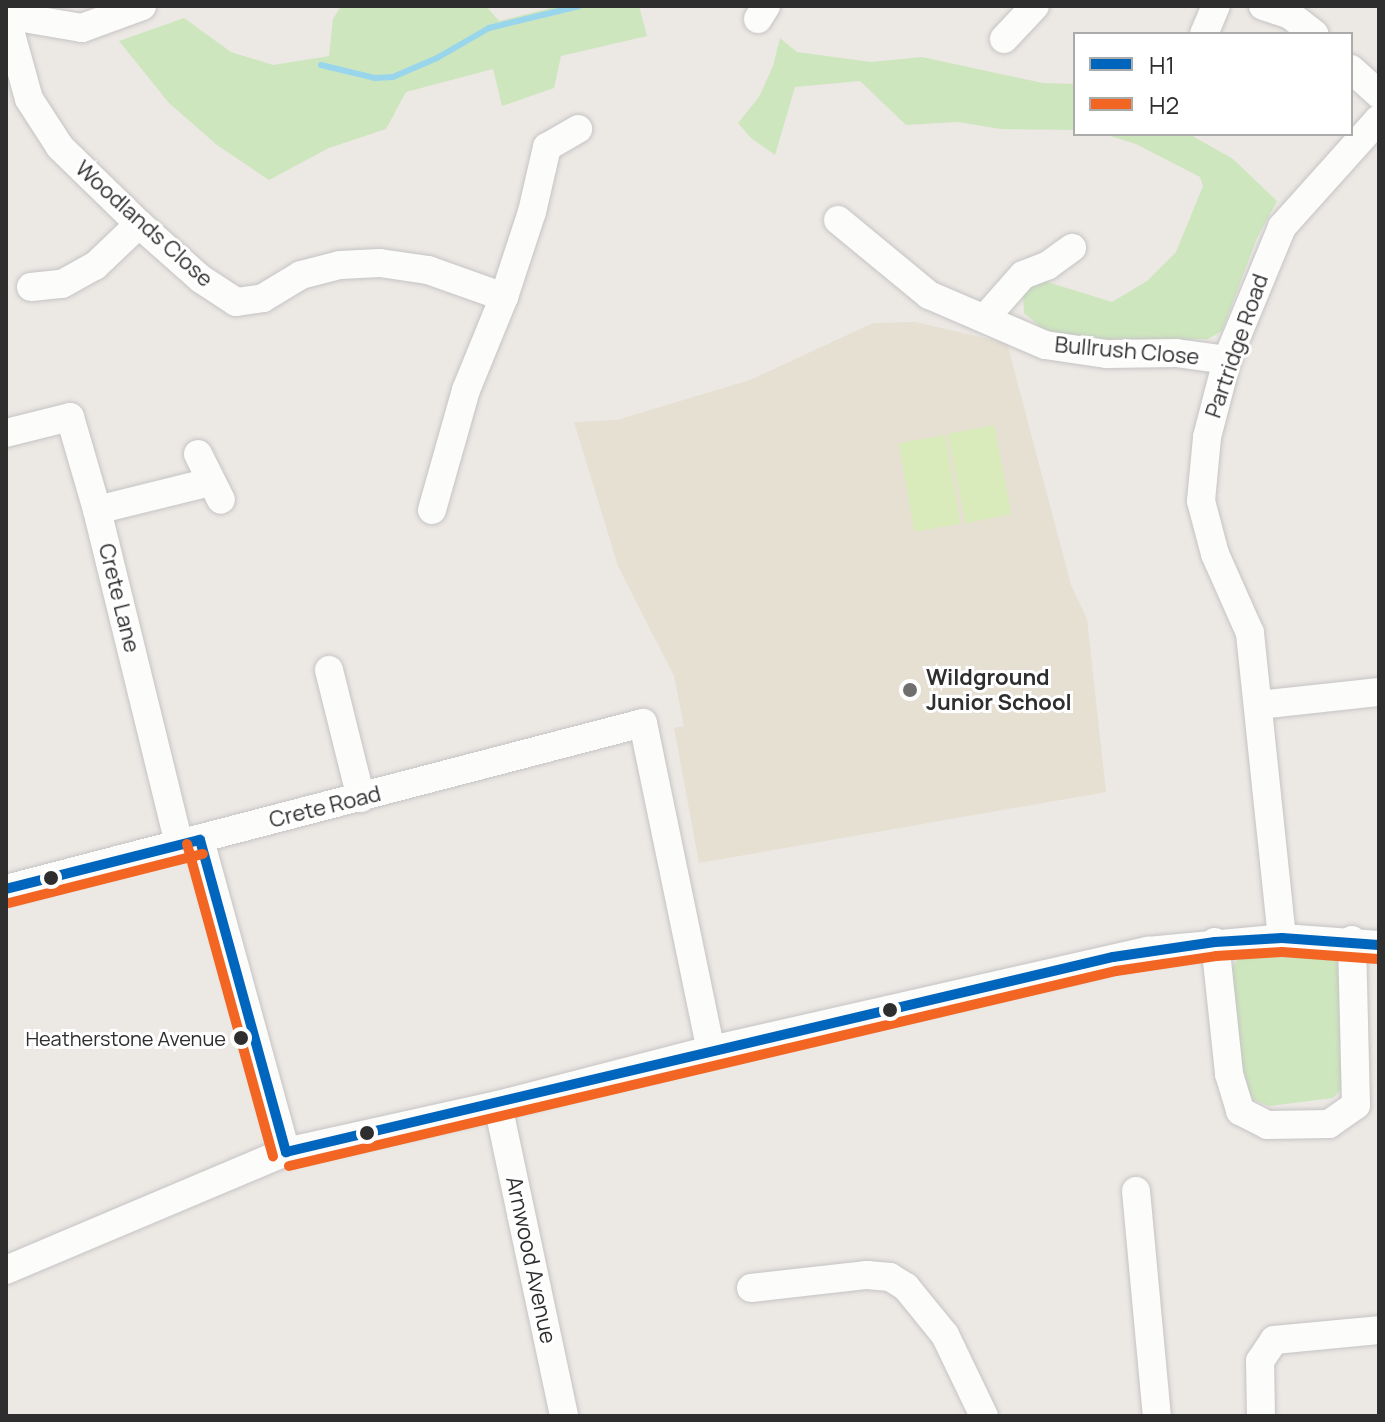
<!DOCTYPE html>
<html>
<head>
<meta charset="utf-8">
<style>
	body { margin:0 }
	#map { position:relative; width:1385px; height:1422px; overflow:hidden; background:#ece8e4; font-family:Manrope,sans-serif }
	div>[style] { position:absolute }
	.education>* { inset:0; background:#e6e0d3 }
	.green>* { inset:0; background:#cee6be }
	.pitch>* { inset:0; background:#d9eabb; transform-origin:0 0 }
	.stream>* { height:6px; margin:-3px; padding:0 3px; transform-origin:3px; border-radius:3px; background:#99d6ec }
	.roads { filter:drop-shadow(0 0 2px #c5c4c5) drop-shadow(0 0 2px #c5c4c5) }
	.minor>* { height:28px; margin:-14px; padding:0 14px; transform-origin:14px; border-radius:14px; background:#fcfcfb }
	.bus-1>* { height:10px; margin:-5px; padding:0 5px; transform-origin:5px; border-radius:5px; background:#0065bd }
	.bus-2>* { height:10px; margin:-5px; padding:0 5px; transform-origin:5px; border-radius:5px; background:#f26522 }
	.dots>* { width:22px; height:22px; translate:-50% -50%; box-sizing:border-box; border:4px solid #fff; border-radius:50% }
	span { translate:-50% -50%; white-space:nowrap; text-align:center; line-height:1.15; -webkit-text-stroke:6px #fff; paint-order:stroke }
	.bus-label { font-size:20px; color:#2e2e2e }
	.right { translate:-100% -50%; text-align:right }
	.street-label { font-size:22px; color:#2e2e2e }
	.poi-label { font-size:22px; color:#2e2e2e; font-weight:700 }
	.left { translate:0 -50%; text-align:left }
	.frame { position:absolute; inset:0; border:8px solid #2e2e2e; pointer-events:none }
	.legend { position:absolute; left:1073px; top:32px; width:280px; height:104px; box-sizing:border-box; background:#fff; border:2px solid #ababab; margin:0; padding:10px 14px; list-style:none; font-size:24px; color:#2e2e2e }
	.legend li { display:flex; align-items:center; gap:16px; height:40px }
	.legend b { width:40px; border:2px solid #ababab }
</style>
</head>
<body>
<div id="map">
	<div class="education">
		<i style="clip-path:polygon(915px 322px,1007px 343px,1071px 585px,1087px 619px,1106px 792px,699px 863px,674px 728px,684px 726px,674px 676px,618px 566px,574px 422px,617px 420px,750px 380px,873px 323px)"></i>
	</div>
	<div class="green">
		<i style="clip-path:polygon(341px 6px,486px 6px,499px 21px,559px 6px,639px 6px,647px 36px,561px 56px,554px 88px,502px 106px,493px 69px,406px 92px,386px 129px,329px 148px,269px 180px,217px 145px,169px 103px,119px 41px,184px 18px,231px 52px,273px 65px,329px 56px,333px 19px)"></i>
		<i style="clip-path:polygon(780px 38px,797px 52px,871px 62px,922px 57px,1043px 83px,1075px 84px,1075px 130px,1001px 129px,958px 122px,906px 125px,860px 81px,795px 87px,775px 155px,751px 138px,738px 123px,759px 97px,773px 66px)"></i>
		<i style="clip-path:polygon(1104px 134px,1189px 134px,1233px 159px,1277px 201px,1257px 238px,1222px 331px,1208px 339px,1079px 342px,1049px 334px,1024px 313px,1023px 292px,1041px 280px,1112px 302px,1147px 281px,1176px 252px,1203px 186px,1200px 177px,1136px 144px)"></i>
		<i style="clip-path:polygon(1336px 956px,1344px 975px,1347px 1084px,1333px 1098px,1269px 1106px,1254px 1100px,1243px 1084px,1230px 976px,1233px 965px,1240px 958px)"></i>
	</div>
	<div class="pitch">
		<i style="left:994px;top:425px;width:91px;height:47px;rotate:79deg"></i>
		<i style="left:945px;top:435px;width:90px;height:47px;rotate:80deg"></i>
	</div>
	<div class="stream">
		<i style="left:321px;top:65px;width:56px;rotate:13.5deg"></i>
		<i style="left:375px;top:78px;width:18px;rotate:-3deg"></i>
		<i style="left:393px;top:77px;width:48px;rotate:-23.4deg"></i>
		<i style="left:437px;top:58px;width:60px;rotate:-30deg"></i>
		<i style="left:489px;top:28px;width:93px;rotate:-13.7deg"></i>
	</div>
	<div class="roads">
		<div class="minor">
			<i style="left:1263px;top:6px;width:28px;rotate:18deg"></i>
			<i style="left:1290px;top:15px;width:31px;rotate:38deg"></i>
			<i style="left:6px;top:15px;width:77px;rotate:9.7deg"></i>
			<i style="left:82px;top:28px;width:64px;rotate:-20.1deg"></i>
			<i style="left:6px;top:16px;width:86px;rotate:74.5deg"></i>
			<i style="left:29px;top:99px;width:57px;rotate:57.1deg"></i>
			<i style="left:60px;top:147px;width:110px;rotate:44.3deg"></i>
			<i style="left:139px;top:224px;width:83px;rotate:41.6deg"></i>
			<i style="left:201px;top:279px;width:42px;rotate:33.3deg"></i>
			<i style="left:236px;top:302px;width:27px;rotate:-8deg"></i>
			<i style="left:263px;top:298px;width:44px;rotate:-31.2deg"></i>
			<i style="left:301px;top:275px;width:40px;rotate:-14.4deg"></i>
			<i style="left:340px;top:265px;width:40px;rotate:-2.9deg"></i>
			<i style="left:380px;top:263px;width:49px;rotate:8.3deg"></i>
			<i style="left:428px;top:270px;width:81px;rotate:19.6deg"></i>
			<i style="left:758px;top:19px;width:15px;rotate:-58deg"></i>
			<i style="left:1204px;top:34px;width:30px;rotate:-67deg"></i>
			<i style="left:1004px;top:39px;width:45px;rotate:-46.8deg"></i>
			<i style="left:1351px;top:69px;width:38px;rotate:42deg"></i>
			<i style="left:838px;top:220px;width:118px;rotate:39.5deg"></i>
			<i style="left:929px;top:295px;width:126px;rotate:23.3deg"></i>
			<i style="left:1045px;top:345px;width:63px;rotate:8.3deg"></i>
			<i style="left:1107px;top:354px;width:69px;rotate:-0.8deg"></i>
			<i style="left:1176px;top:353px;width:51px;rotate:7.8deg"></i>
			<i style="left:31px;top:287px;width:31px;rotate:-6deg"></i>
			<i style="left:62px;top:284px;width:38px;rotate:-29deg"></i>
			<i style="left:95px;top:266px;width:61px;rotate:-43.7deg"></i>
			<i style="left:985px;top:318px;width:57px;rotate:-48.5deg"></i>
			<i style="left:1023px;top:275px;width:26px;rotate:-21deg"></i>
			<i style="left:1047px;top:266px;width:31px;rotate:-36deg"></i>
			<i style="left:6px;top:433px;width:66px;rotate:-14deg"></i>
			<i style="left:70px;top:417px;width:97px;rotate:73.8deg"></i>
			<i style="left:97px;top:510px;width:345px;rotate:76.2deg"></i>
			<i style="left:198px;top:454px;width:51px;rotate:63.4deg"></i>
			<i style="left:97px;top:510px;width:116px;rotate:-13.9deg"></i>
			<i style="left:432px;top:510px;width:125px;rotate:-74.2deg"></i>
			<i style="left:466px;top:390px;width:100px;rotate:-67.8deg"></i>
			<i style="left:504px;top:297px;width:89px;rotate:-71.8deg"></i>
			<i style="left:532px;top:212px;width:67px;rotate:-77deg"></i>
			<i style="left:547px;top:147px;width:36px;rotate:-30deg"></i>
			<i style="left:329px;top:670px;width:132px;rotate:76deg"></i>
			<i style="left:1259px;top:705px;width:121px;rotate:-6.2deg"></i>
			<i style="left:200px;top:840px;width:324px;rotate:74.6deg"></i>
			<i style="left:6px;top:889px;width:658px;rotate:-14.61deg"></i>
			<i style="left:643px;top:723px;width:334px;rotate:78.3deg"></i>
			<i style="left:1282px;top:938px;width:307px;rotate:-96deg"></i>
			<i style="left:1250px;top:633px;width:86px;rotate:-113.9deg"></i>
			<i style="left:1215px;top:554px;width:55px;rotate:-104.8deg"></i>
			<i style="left:1201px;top:501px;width:64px;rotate:-84.6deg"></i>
			<i style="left:1207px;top:437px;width:80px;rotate:-75.4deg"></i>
			<i style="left:1227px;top:360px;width:144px;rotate:-67.5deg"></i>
			<i style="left:1282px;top:227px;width:145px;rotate:-48.1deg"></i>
			<i style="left:1215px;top:942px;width:133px;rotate:83.9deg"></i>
			<i style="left:1229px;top:1074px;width:39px;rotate:73deg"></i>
			<i style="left:1240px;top:1111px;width:30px;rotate:27deg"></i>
			<i style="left:1267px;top:1125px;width:62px;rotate:-0.9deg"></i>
			<i style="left:1329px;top:1124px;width:33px;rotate:-35deg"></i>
			<i style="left:1356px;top:1105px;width:165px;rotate:-91.4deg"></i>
			<i style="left:498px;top:1105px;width:318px;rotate:78deg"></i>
			<i style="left:1136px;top:1191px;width:226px;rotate:84.7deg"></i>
			<i style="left:6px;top:1270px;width:304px;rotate:-22.9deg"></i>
			<i style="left:286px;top:1152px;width:217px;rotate:-12.5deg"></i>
			<i style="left:498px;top:1105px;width:220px;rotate:-14.5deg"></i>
			<i style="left:711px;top:1050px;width:448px;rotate:-12.8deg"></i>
			<i style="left:1148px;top:951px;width:135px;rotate:-5.5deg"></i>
			<i style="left:1282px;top:938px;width:97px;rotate:4.1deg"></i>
			<i style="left:751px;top:1288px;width:117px;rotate:-6.4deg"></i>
			<i style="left:867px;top:1275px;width:23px;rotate:5deg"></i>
			<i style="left:890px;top:1277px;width:19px;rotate:32deg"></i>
			<i style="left:906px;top:1287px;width:62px;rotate:50.9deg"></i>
			<i style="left:945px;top:1335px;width:90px;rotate:64.3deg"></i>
			<i style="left:1261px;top:1416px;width:55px;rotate:-91deg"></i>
			<i style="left:1260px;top:1361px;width:25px;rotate:-56deg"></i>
			<i style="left:1274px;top:1340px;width:105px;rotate:-5.4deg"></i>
		</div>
	</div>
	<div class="bus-1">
		<i style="left:200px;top:840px;width:324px;rotate:74.6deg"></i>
		<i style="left:6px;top:889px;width:200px;rotate:-14.2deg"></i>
		<i style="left:286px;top:1152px;width:850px;rotate:-13.27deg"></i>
		<i style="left:1113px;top:957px;width:103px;rotate:-8.4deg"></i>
		<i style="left:1215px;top:942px;width:67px;rotate:-3.4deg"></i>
		<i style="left:1282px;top:938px;width:97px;rotate:4.1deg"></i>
	</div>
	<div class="bus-2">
		<i style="left:187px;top:844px;width:324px;rotate:74.6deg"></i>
		<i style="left:9px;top:903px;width:200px;rotate:-14.2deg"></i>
		<i style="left:289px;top:1166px;width:850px;rotate:-13.27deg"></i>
		<i style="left:1116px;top:971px;width:101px;rotate:-8.5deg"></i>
		<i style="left:1216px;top:956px;width:66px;rotate:-3.5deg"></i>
		<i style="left:1282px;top:952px;width:96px;rotate:4.2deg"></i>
	</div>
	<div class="dots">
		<i style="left:910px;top:690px;background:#706f6e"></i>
		<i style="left:51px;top:878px;background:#2e2e2e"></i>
		<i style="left:890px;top:1010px;background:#2e2e2e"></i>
		<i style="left:241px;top:1038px;background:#2e2e2e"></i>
		<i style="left:367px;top:1133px;background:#2e2e2e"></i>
	</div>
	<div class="bus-label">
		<span class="right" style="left:226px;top:1038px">Heatherstone Avenue</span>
	</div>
	<div class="street-label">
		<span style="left:144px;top:224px;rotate:42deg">Woodlands Close</span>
		<span style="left:1237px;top:346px;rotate:-71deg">Partridge Road</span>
		<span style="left:1127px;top:351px;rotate:5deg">Bullrush Close</span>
		<span style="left:119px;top:598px;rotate:76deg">Crete Lane</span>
		<span style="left:325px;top:807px;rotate:-14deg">Crete Road</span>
		<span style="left:531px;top:1260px;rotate:78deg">Arnwood Avenue</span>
	</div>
	<div class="poi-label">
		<span class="left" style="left:926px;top:690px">Wildground<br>Junior School</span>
	</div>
	<div class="frame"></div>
	<ul class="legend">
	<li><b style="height:10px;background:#0065bd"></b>H1</li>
	<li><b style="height:10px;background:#f26522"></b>H2</li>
	</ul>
</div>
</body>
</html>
